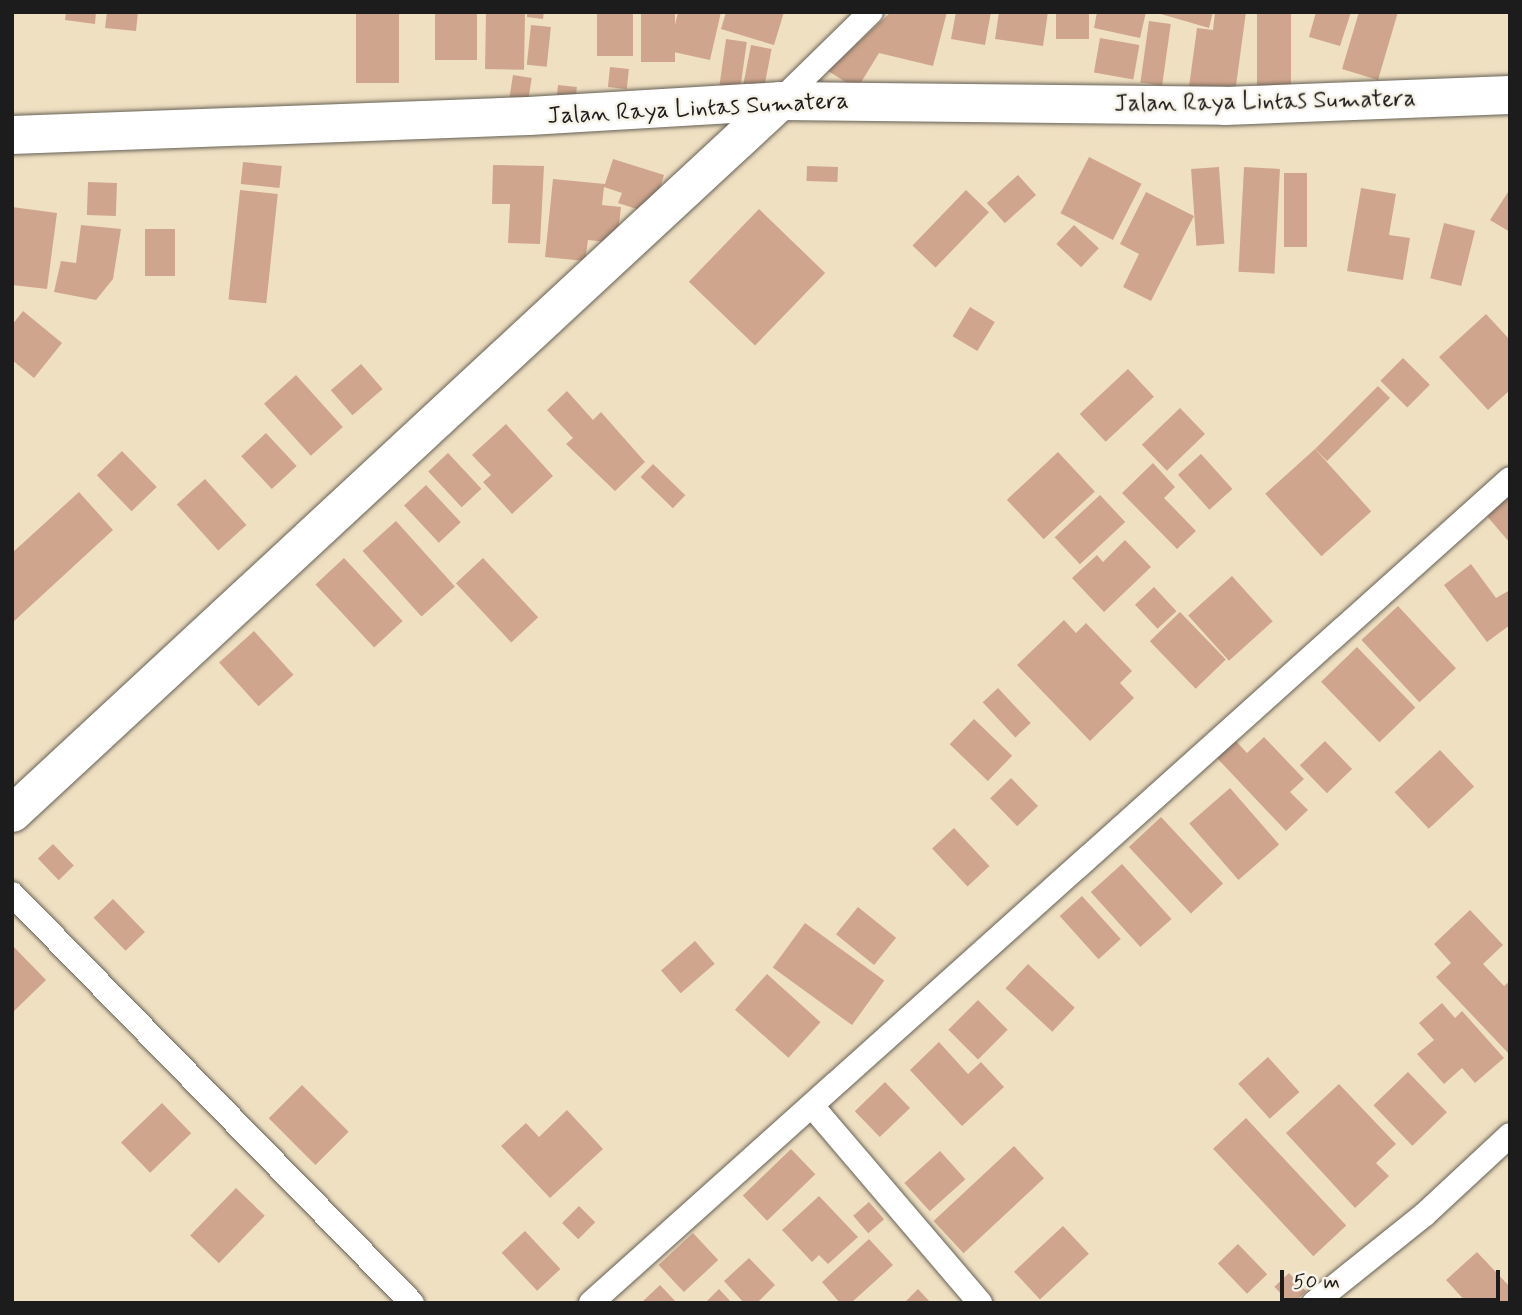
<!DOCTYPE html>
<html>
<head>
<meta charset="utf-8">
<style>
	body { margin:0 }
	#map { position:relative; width:1522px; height:1315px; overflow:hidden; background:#f0e0c2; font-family:Mynerve,sans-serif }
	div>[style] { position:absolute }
	.building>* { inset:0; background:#d0a58d; transform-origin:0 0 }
	.roads { filter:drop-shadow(0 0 2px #666156) drop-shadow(0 0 2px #666156) }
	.street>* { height:24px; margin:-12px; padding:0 12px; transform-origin:12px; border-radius:12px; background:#fff }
	.secondary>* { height:37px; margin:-18.5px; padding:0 18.5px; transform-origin:18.5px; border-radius:18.5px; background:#fff }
	.highway>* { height:38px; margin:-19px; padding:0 19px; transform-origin:19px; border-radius:19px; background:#fff }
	span { translate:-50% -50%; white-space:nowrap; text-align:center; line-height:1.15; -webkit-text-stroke:5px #f7f3e8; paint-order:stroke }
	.street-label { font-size:24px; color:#1c1c1c }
	.frame { position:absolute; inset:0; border:14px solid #1c1c1c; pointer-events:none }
	.scale { position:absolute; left:1280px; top:1270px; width:220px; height:32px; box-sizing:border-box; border:4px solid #1c1c1c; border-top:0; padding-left:9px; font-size:21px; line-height:24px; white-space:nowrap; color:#1c1c1c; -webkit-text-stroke:5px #f7f3e8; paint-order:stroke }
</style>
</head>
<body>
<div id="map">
	<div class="building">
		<i style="clip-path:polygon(66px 12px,96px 12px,95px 24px,65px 20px)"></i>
		<i style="clip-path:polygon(107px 12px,138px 12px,136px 31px,105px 28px)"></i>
		<i style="left:356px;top:12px;width:43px;height:71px"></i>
		<i style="left:435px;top:12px;width:42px;height:48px"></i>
		<i style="left:486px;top:12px;width:39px;height:57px;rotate:1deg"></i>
		<i style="clip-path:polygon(527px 12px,544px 12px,543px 19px,527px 17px)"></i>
		<i style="left:597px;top:12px;width:36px;height:44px"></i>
		<i style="left:641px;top:12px;width:34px;height:50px"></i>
		<i style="clip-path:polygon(678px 12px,721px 12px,710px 60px,669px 51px)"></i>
		<i style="clip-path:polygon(726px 12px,784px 12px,774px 45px,721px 29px)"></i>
		<i style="clip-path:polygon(891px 12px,947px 12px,933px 66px,879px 53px,857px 89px,828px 71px)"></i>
		<i style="clip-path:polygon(956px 12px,991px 12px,985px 45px,951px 39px)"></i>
		<i style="clip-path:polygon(999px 12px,1048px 12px,1043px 46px,995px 39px)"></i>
		<i style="left:1056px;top:12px;width:33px;height:27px"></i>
		<i style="clip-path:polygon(1097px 12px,1146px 12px,1140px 38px,1094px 28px)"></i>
		<i style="clip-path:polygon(1154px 12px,1213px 12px,1209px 28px)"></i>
		<i style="clip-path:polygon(1215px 12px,1246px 12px,1235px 93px,1189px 87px,1197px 28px,1213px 30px)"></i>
		<i style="left:1257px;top:12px;width:34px;height:82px"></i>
		<i style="clip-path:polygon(1316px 12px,1351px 12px,1340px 46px,1309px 37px)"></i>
		<i style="clip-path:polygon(1359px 12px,1398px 12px,1378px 80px,1342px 69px)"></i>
		<i style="left:1149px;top:21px;width:22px;height:62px;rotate:8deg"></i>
		<i style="left:531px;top:25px;width:20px;height:40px;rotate:6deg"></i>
		<i style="left:1100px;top:38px;width:40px;height:35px;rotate:10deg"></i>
		<i style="left:726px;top:39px;width:21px;height:49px;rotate:8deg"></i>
		<i style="left:751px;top:45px;width:21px;height:49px;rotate:11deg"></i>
		<i style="left:610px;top:67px;width:19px;height:20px;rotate:6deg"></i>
		<i style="left:513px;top:75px;width:19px;height:22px;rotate:9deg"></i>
		<i style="left:558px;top:85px;width:19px;height:20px;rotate:6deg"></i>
		<i style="left:1089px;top:157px;width:59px;height:63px;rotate:27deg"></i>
		<i style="clip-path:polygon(613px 159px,664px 175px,652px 214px,618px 203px,622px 193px,604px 187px,602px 205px,621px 207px,617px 243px,588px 240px,585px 261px,545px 257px,553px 179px,605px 184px)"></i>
		<i style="left:243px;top:162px;width:39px;height:22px;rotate:6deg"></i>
		<i style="clip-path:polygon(493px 165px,544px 166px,540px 244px,508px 243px,510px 204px,492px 204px)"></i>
		<i style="left:807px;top:166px;width:31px;height:15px;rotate:2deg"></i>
		<i style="left:1219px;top:167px;width:77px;height:28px;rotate:86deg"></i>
		<i style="left:1244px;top:167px;width:36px;height:105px;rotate:3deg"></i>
		<i style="left:1284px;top:173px;width:23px;height:74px"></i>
		<i style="left:1018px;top:175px;width:27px;height:42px;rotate:48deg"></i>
		<i style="left:88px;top:182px;width:29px;height:33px;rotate:2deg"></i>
		<i style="clip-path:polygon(1361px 188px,1396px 194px,1389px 235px,1410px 238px,1403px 280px,1347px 271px)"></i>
		<i style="clip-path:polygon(1510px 189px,1510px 232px,1490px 220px)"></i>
		<i style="left:240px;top:190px;width:38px;height:110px;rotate:6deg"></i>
		<i style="left:966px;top:190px;width:32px;height:77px;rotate:44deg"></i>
		<i style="clip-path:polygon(1146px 192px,1194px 216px,1151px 301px,1123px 287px,1139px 254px,1120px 244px)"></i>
		<i style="clip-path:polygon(12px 207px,57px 213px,47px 289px,12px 285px)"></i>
		<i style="left:759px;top:209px;width:92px;height:101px;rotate:44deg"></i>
		<i style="left:1444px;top:223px;width:32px;height:57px;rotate:14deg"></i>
		<i style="clip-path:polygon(81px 225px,121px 229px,113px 279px,96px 300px,54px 292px,61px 261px,76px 263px)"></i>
		<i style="left:1074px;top:225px;width:34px;height:26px;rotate:43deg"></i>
		<i style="left:145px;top:229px;width:30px;height:47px"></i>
		<i style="left:970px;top:307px;width:29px;height:34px;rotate:31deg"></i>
		<i style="clip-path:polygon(23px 311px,62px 343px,34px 378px,12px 360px,12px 325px)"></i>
		<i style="clip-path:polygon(1486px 314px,1510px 340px,1510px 390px,1488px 410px,1439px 357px)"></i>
		<i style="left:1403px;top:358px;width:38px;height:32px;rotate:45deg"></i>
		<i style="left:361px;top:364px;width:33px;height:40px;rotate:49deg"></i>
		<i style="left:1128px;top:369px;width:38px;height:66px;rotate:47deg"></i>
		<i style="left:296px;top:375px;width:70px;height:43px;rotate:48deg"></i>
		<i style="left:1378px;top:386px;width:17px;height:89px;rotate:45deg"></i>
		<i style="clip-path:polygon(567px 391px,593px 420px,601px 412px,645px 462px,615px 491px,566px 444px,573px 438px,547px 410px)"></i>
		<i style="left:1180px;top:408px;width:36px;height:53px;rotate:46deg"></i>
		<i style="clip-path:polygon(506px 424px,553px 476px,512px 514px,483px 482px,491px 475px,472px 455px)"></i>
		<i style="left:266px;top:433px;width:45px;height:34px;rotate:47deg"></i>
		<i style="left:1315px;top:449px;width:84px;height:67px;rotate:48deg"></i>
		<i style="left:122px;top:451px;width:50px;height:35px;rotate:46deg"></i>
		<i style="left:1058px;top:452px;width:54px;height:70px;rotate:47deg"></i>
		<i style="left:448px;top:453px;width:49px;height:27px;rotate:47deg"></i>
		<i style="left:1201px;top:454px;width:47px;height:31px;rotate:48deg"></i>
		<i style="clip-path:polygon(1153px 463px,1175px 487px,1164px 498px,1196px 531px,1177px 549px,1122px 493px)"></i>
		<i style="left:653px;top:464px;width:45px;height:18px;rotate:44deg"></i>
		<i style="left:205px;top:479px;width:62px;height:38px;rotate:48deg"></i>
		<i style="left:426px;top:485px;width:51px;height:30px;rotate:47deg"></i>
		<i style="clip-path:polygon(79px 492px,113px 530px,12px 623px,12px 553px)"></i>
		<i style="clip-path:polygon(1510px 494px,1510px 543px,1486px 515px)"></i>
		<i style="left:1100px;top:495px;width:37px;height:62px;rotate:47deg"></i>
		<i style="left:396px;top:521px;width:88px;height:45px;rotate:48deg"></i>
		<i style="clip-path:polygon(1125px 540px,1151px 567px,1104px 612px,1072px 578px,1097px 555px,1103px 562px)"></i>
		<i style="left:344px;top:558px;width:86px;height:39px;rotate:47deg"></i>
		<i style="left:483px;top:558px;width:81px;height:37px;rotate:47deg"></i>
		<i style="clip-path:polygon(1471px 564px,1496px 598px,1510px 590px,1510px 625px,1487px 642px,1444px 585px)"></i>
		<i style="left:1232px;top:576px;width:61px;height:59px;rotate:48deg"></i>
		<i style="left:1154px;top:587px;width:33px;height:26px;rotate:47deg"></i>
		<i style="left:1398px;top:606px;width:85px;height:50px;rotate:47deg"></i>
		<i style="left:1180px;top:612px;width:66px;height:42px;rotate:46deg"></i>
		<i style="clip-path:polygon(1064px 620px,1076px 633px,1086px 623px,1132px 671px,1120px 683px,1134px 698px,1090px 741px,1017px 665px)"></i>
		<i style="left:254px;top:631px;width:59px;height:47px;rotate:48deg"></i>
		<i style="left:1357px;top:647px;width:84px;height:50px;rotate:46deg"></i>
		<i style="left:998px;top:688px;width:48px;height:21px;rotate:47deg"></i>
		<i style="left:974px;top:719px;width:53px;height:35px;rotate:44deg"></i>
		<i style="clip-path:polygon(1264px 737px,1304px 779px,1290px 792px,1308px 810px,1286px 831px,1216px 757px,1235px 740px,1247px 753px)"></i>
		<i style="left:1325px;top:741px;width:39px;height:35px;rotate:46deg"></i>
		<i style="left:1440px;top:750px;width:50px;height:62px;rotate:47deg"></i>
		<i style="left:1011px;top:778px;width:39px;height:29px;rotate:46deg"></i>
		<i style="left:1230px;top:788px;width:75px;height:54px;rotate:49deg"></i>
		<i style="left:1161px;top:817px;width:91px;height:44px;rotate:47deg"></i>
		<i style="left:954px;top:828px;width:52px;height:30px;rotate:47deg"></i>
		<i style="left:53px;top:844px;width:30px;height:21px;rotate:46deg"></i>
		<i style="left:1122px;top:864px;width:74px;height:42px;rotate:48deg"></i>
		<i style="left:1082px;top:896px;width:58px;height:30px;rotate:48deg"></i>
		<i style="left:113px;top:899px;width:46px;height:27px;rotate:46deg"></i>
		<i style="left:858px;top:907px;width:49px;height:35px;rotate:39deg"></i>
		<i style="clip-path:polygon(1470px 910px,1503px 945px,1483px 964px,1504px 986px,1510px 981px,1510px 1055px,1436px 977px,1451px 963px,1434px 944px)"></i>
		<i style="left:805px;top:923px;width:98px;height:55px;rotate:36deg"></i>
		<i style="left:695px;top:941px;width:30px;height:45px;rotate:49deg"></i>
		<i style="clip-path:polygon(12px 945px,46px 980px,12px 1013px)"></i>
		<i style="left:1028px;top:964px;width:64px;height:33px;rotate:43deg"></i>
		<i style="left:767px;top:974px;width:72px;height:48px;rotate:42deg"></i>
		<i style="left:978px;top:1000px;width:42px;height:42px;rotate:45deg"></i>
		<i style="clip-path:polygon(1442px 1003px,1455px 1018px,1462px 1011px,1504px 1058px,1475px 1083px,1462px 1068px,1444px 1084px,1417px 1054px,1434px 1040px,1419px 1023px)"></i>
		<i style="clip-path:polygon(939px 1042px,968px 1074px,981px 1062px,1004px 1087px,962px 1126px,910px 1070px)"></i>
		<i style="left:1268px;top:1057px;width:47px;height:40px;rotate:48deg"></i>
		<i style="left:1408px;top:1072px;width:56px;height:48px;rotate:46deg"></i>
		<i style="left:885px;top:1082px;width:36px;height:42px;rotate:46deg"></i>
		<i style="clip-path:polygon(1339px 1084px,1396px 1144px,1376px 1163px,1389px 1176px,1355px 1208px,1286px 1133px)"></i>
		<i style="left:302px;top:1085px;width:66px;height:47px;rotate:45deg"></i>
		<i style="left:162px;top:1103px;width:42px;height:57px;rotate:46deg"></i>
		<i style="clip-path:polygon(567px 1110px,603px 1149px,550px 1198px,501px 1146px,526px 1123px,539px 1137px)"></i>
		<i style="left:1246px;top:1118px;width:147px;height:45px;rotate:47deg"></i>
		<i style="left:1014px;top:1146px;width:44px;height:110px;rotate:47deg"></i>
		<i style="left:791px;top:1149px;width:35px;height:67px;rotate:46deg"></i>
		<i style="left:940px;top:1151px;width:38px;height:48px;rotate:48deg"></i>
		<i style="left:236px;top:1188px;width:40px;height:66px;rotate:44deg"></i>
		<i style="clip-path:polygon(819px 1196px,858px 1237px,828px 1264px,819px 1255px,812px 1262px,782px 1230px)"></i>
		<i style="left:869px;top:1202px;width:23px;height:21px;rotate:49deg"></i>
		<i style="left:579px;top:1206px;width:23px;height:24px;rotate:45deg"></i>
		<i style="left:1063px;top:1226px;width:38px;height:67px;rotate:47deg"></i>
		<i style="left:525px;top:1231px;width:52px;height:32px;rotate:47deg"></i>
		<i style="left:693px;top:1233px;width:37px;height:47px;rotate:47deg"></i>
		<i style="clip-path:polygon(869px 1239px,893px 1265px,851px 1303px,840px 1303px,822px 1282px)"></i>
		<i style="left:1238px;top:1244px;width:42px;height:28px;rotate:46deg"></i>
		<i style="clip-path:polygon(1477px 1252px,1510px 1287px,1510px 1303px,1467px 1303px,1446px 1280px)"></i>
		<i style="clip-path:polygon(749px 1258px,775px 1285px,757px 1303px,744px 1303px,724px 1281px)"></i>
		<i style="left:1289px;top:1273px;width:25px;height:20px;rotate:47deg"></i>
		<i style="clip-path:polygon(660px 1285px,677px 1303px,641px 1303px)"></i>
		<i style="clip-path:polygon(719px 1289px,732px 1303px,705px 1303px)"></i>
		<i style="clip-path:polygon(918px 1289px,931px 1303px,904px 1303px)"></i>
	</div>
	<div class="roads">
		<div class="street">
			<i style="left:780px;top:101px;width:127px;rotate:-44.4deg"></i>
			<i style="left:12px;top:894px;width:572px;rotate:45.64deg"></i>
			<i style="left:812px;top:1106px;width:259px;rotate:49.5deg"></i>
			<i style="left:591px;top:1303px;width:1234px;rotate:-41.88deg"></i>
			<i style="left:1314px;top:1303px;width:141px;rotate:-38.7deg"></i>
			<i style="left:1424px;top:1215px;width:117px;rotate:-42.9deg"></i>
		</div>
		<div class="secondary">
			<i style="left:12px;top:813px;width:1047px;rotate:-42.83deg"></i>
		</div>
		<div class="highway">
			<i style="left:12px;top:135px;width:517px;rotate:-2.1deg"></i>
			<i style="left:529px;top:116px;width:251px;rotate:-3.4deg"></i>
			<i style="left:780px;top:101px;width:445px;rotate:0.6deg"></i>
			<i style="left:1225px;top:106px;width:285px;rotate:-2.2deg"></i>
		</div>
	</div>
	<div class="street-label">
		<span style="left:1265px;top:102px;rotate:-1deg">Jalan Raya Lintas Sumatera</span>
		<span style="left:698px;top:109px;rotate:-3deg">Jalan Raya Lintas Sumatera</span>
	</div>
	<div class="frame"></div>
	<div class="scale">50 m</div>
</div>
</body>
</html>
